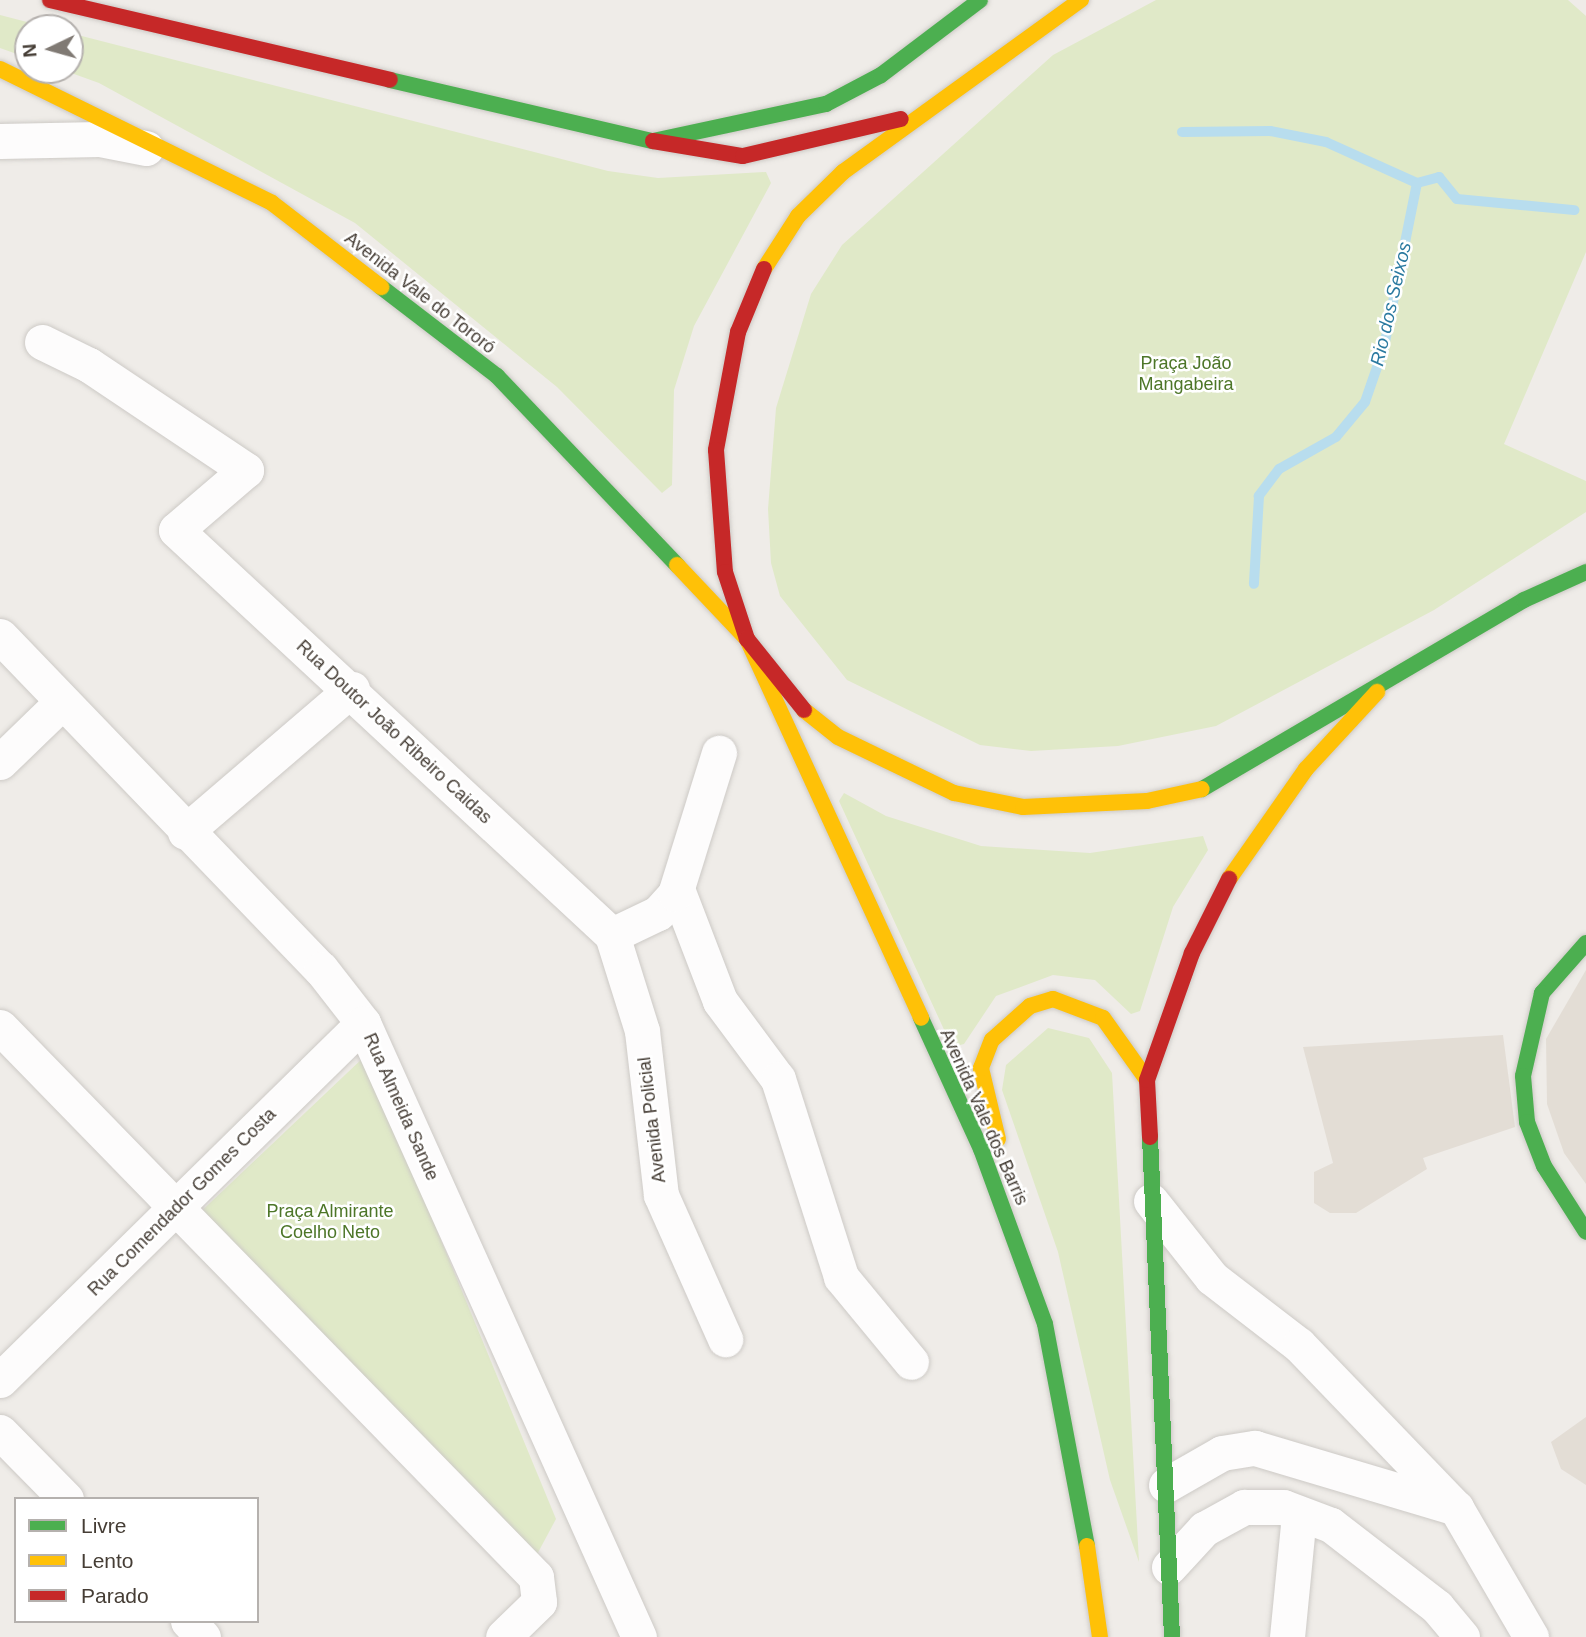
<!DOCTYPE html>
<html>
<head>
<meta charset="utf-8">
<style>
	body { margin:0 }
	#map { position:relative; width:1586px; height:1637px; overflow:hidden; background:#efece8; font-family:Helvetica,sans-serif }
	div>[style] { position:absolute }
	.residential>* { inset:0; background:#e3ddd5 }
	.green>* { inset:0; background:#e0e9c8 }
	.stream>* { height:10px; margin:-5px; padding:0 5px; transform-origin:5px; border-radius:5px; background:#b8ddee }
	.roads { filter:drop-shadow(0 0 2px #cdcac6) drop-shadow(0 0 2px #cdcac6) }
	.street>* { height:35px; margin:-17.5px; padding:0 17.5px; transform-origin:17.5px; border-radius:17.5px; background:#fdfcfc }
	.fast>* { height:16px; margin:-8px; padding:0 8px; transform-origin:8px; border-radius:8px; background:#4caf50 }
	.slow>* { height:16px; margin:-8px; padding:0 8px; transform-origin:8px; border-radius:8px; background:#ffc107 }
	.jam>* { height:16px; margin:-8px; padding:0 8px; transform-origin:8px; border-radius:8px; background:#c62828 }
	span { translate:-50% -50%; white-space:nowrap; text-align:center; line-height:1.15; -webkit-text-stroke:5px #fff; paint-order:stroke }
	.street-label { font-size:18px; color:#453d35 }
	.park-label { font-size:18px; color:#4d7628 }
	.water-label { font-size:19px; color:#2b7aa0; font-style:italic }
	.legend { position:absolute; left:14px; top:1497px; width:245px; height:126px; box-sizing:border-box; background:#fff; border:2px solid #b5b1ae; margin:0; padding:9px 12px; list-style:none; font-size:21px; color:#453d35 }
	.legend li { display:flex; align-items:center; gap:14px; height:35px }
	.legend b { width:35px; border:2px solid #b5b1ae }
	.north { position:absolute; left:14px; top:14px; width:70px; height:70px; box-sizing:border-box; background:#fff; border:2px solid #b5b1ae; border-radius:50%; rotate:265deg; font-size:19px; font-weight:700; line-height:28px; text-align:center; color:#453d35 }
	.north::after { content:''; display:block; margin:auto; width:24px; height:32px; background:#807a74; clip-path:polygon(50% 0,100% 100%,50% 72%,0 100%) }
</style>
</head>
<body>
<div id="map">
	<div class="residential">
		<i style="clip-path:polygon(1586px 970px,1586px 1184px,1564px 1153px,1547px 1104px,1546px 1039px)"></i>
		<i style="clip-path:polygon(1503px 1035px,1515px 1127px,1423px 1158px,1427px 1169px,1356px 1213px,1330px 1213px,1314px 1203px,1314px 1172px,1333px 1163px,1303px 1047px)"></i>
		<i style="clip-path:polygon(1586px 1417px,1586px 1485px,1561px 1469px,1551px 1442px)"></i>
	</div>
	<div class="green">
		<i style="clip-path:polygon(1156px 0,1568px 0,1586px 16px,1586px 252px,1504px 444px,1586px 481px,1586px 512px,1434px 610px,1216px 726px,1118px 746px,1031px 751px,980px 745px,847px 680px,780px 596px,771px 563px,768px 509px,776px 408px,811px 294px,842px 245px,1053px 55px)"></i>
		<i style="clip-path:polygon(0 15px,50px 28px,28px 28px,28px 58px,0 48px)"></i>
		<i style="clip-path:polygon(70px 33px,608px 171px,658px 178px,766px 172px,771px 183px,694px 326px,674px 390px,672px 485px,662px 493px,557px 387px,355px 223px,99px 83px,63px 70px,70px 70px)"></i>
		<i style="clip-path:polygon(844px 793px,886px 816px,981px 846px,1090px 853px,1203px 836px,1208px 850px,1173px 907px,1140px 1011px,1131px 1014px,1095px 980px,1053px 975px,996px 996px,964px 1044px,952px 1047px,839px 801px)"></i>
		<i style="clip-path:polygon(1048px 1028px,1089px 1038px,1112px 1073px,1139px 1562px,1110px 1480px,1058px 1252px,1002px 1090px,1006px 1065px)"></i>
		<i style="clip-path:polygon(365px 1056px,556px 1519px,534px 1560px,192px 1220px)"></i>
	</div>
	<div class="stream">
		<i style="left:1182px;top:132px;width:88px;rotate:-0.7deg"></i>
		<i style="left:1270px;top:131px;width:57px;rotate:11.1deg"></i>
		<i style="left:1326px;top:142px;width:100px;rotate:24.3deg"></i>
		<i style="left:1417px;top:183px;width:167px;rotate:101.4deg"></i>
		<i style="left:1384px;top:347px;width:58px;rotate:109.1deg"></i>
		<i style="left:1365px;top:402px;width:45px;rotate:129.6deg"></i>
		<i style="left:1336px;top:437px;width:65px;rotate:150.7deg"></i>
		<i style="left:1279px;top:469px;width:34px;rotate:127deg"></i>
		<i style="left:1259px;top:496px;width:88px;rotate:93.3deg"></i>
		<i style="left:1417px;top:183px;width:23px;rotate:-15deg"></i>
		<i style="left:1439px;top:177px;width:28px;rotate:51deg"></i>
		<i style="left:1457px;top:199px;width:118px;rotate:5.4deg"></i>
	</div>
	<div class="roads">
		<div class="street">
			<i style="left:0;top:141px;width:100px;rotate:-1.1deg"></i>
			<i style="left:100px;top:139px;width:47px;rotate:11.1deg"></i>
			<i style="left:42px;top:342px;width:52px;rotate:26.1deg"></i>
			<i style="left:89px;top:365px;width:189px;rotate:33.8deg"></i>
			<i style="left:246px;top:470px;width:92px;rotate:139.4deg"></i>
			<i style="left:176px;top:530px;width:595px;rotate:42.89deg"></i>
			<i style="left:612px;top:935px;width:101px;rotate:72.6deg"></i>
			<i style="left:642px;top:1031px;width:165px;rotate:83.4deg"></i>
			<i style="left:661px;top:1195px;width:158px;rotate:66deg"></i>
			<i style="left:0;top:636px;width:463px;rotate:46.1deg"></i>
			<i style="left:321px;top:969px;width:68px;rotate:52.1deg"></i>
			<i style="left:363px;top:1023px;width:673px;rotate:65.8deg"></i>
			<i style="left:0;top:762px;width:86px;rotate:-44.1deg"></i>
			<i style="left:185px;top:832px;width:220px;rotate:-40.6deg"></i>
			<i style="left:677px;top:889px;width:120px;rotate:69deg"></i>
			<i style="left:720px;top:1001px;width:97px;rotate:53.4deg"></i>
			<i style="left:778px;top:1079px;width:208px;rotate:72.3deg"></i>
			<i style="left:841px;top:1277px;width:110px;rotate:50.5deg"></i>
			<i style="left:612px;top:935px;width:51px;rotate:-25.6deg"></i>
			<i style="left:658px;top:913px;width:25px;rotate:-48deg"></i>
			<i style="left:675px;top:894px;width:148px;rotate:-72.7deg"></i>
			<i style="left:0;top:1027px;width:768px;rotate:45.74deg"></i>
			<i style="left:536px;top:1577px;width:25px;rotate:83deg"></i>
			<i style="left:539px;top:1602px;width:50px;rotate:135.8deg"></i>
			<i style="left:1151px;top:1201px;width:98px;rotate:51.6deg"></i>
			<i style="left:1212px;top:1278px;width:110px;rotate:37.6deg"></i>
			<i style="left:1299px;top:1345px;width:226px;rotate:46.1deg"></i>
			<i style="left:1456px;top:1508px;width:149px;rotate:59.8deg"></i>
			<i style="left:0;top:1380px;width:509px;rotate:-44.52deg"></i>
			<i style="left:0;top:1432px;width:94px;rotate:45.4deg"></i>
			<i style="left:1166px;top:1485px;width:64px;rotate:-29.7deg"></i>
			<i style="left:1222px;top:1453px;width:33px;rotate:-9deg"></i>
			<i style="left:1255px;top:1448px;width:210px;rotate:16.6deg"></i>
			<i style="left:1169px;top:1567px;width:52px;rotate:-47.4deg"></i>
			<i style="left:1204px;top:1529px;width:46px;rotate:-28.8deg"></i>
			<i style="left:1244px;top:1507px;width:39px"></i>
			<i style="left:1283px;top:1507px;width:51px;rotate:20.6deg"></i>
			<i style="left:1331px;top:1525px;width:134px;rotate:37.7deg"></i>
			<i style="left:1437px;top:1607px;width:39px;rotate:50deg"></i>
			<i style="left:188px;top:1621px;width:22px;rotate:47deg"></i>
			<i style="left:1287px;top:1637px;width:124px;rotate:-84.4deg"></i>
		</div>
		<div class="fast">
			<i style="left:390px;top:80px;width:270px;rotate:13.1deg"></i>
			<i style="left:653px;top:141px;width:177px;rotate:-12.1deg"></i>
			<i style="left:826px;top:104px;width:62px;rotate:-27.8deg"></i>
			<i style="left:881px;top:75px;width:124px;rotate:-37.1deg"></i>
			<i style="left:381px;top:287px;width:146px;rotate:37.5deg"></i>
			<i style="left:497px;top:376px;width:261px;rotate:46.4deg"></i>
			<i style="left:1202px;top:789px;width:373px;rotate:-30.4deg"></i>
			<i style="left:1524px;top:600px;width:68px;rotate:-24.3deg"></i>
			<i style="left:1586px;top:943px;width:67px;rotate:131.3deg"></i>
			<i style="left:1542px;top:993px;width:85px;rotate:102.9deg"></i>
			<i style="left:1523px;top:1076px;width:46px;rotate:85deg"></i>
			<i style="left:1527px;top:1122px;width:47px;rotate:68.9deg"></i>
			<i style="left:1544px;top:1166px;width:78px;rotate:57.5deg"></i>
			<i style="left:921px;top:1018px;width:144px;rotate:65.4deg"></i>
			<i style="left:981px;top:1149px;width:186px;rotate:69.9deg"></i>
			<i style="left:1045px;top:1324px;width:226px;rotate:79.3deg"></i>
			<i style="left:1150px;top:1137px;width:500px;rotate:87.48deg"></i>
		</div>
		<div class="slow">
			<i style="left:0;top:69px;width:303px;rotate:26.2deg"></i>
			<i style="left:272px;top:203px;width:138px;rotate:37.6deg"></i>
			<i style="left:764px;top:269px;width:63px;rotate:-57.3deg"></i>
			<i style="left:798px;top:216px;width:63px;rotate:-44.4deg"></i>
			<i style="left:843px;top:172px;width:294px;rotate:-35.9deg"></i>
			<i style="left:677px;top:565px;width:102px;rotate:46.6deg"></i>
			<i style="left:747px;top:639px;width:417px;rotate:65.3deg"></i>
			<i style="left:804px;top:710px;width:43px;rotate:38.5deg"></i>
			<i style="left:838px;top:737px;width:129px;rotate:25.8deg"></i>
			<i style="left:954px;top:793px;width:70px;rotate:11.5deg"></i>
			<i style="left:1023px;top:807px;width:124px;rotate:-2.8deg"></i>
			<i style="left:1147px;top:801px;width:56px;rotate:-12.3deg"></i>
			<i style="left:1229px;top:879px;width:134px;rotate:-55deg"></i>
			<i style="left:1306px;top:769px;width:105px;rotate:-47.3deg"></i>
			<i style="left:998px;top:1139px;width:73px;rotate:-103.5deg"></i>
			<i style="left:981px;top:1068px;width:30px;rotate:-69deg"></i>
			<i style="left:992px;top:1040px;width:51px;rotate:-41.8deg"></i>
			<i style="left:1030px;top:1006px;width:24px;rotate:-17deg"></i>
			<i style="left:1053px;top:999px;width:53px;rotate:20.8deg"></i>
			<i style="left:1103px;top:1018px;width:76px;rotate:54.6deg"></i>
			<i style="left:1087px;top:1546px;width:92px;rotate:81.9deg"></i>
		</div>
		<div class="jam">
			<i style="left:50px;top:0;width:349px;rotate:13.2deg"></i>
			<i style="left:653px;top:141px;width:91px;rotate:9.5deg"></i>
			<i style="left:743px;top:156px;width:162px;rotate:-13.2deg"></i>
			<i style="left:764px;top:269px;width:68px;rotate:112.4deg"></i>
			<i style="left:738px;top:332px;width:120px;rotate:100.6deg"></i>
			<i style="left:716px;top:450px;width:122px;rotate:85.8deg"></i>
			<i style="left:725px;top:572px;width:71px;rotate:71.8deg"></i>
			<i style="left:747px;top:639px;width:91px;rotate:51.2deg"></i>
			<i style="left:1150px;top:1137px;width:57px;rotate:-93deg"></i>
			<i style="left:1147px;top:1080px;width:135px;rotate:-70.5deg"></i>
			<i style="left:1192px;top:953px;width:83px;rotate:-63.4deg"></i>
		</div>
	</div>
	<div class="street-label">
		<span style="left:420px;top:293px;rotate:38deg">Avenida Vale do Tororó</span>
		<span style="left:394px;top:732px;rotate:43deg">Rua Doutor João Ribeiro Caidas</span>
		<span style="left:401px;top:1107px;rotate:66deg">Rua Almeida Sande</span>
		<span style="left:984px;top:1117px;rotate:66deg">Avenida Vale dos Barris</span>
		<span style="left:652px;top:1120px;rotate:-97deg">Avenida Policial</span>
		<span style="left:182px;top:1202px;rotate:-45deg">Rua Comendador Gomes Costa</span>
	</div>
	<div class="park-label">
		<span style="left:1186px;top:374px">Praça João<br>Mangabeira</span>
		<span style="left:330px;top:1222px">Praça Almirante<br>Coelho Neto</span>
	</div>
	<div class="water-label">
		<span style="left:1391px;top:304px;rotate:-77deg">Rio dos Seixos</span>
	</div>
	<ul class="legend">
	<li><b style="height:9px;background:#4caf50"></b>Livre</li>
	<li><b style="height:9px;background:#ffc107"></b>Lento</li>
	<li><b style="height:9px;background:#c62828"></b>Parado</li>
	</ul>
	<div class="north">N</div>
</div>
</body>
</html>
